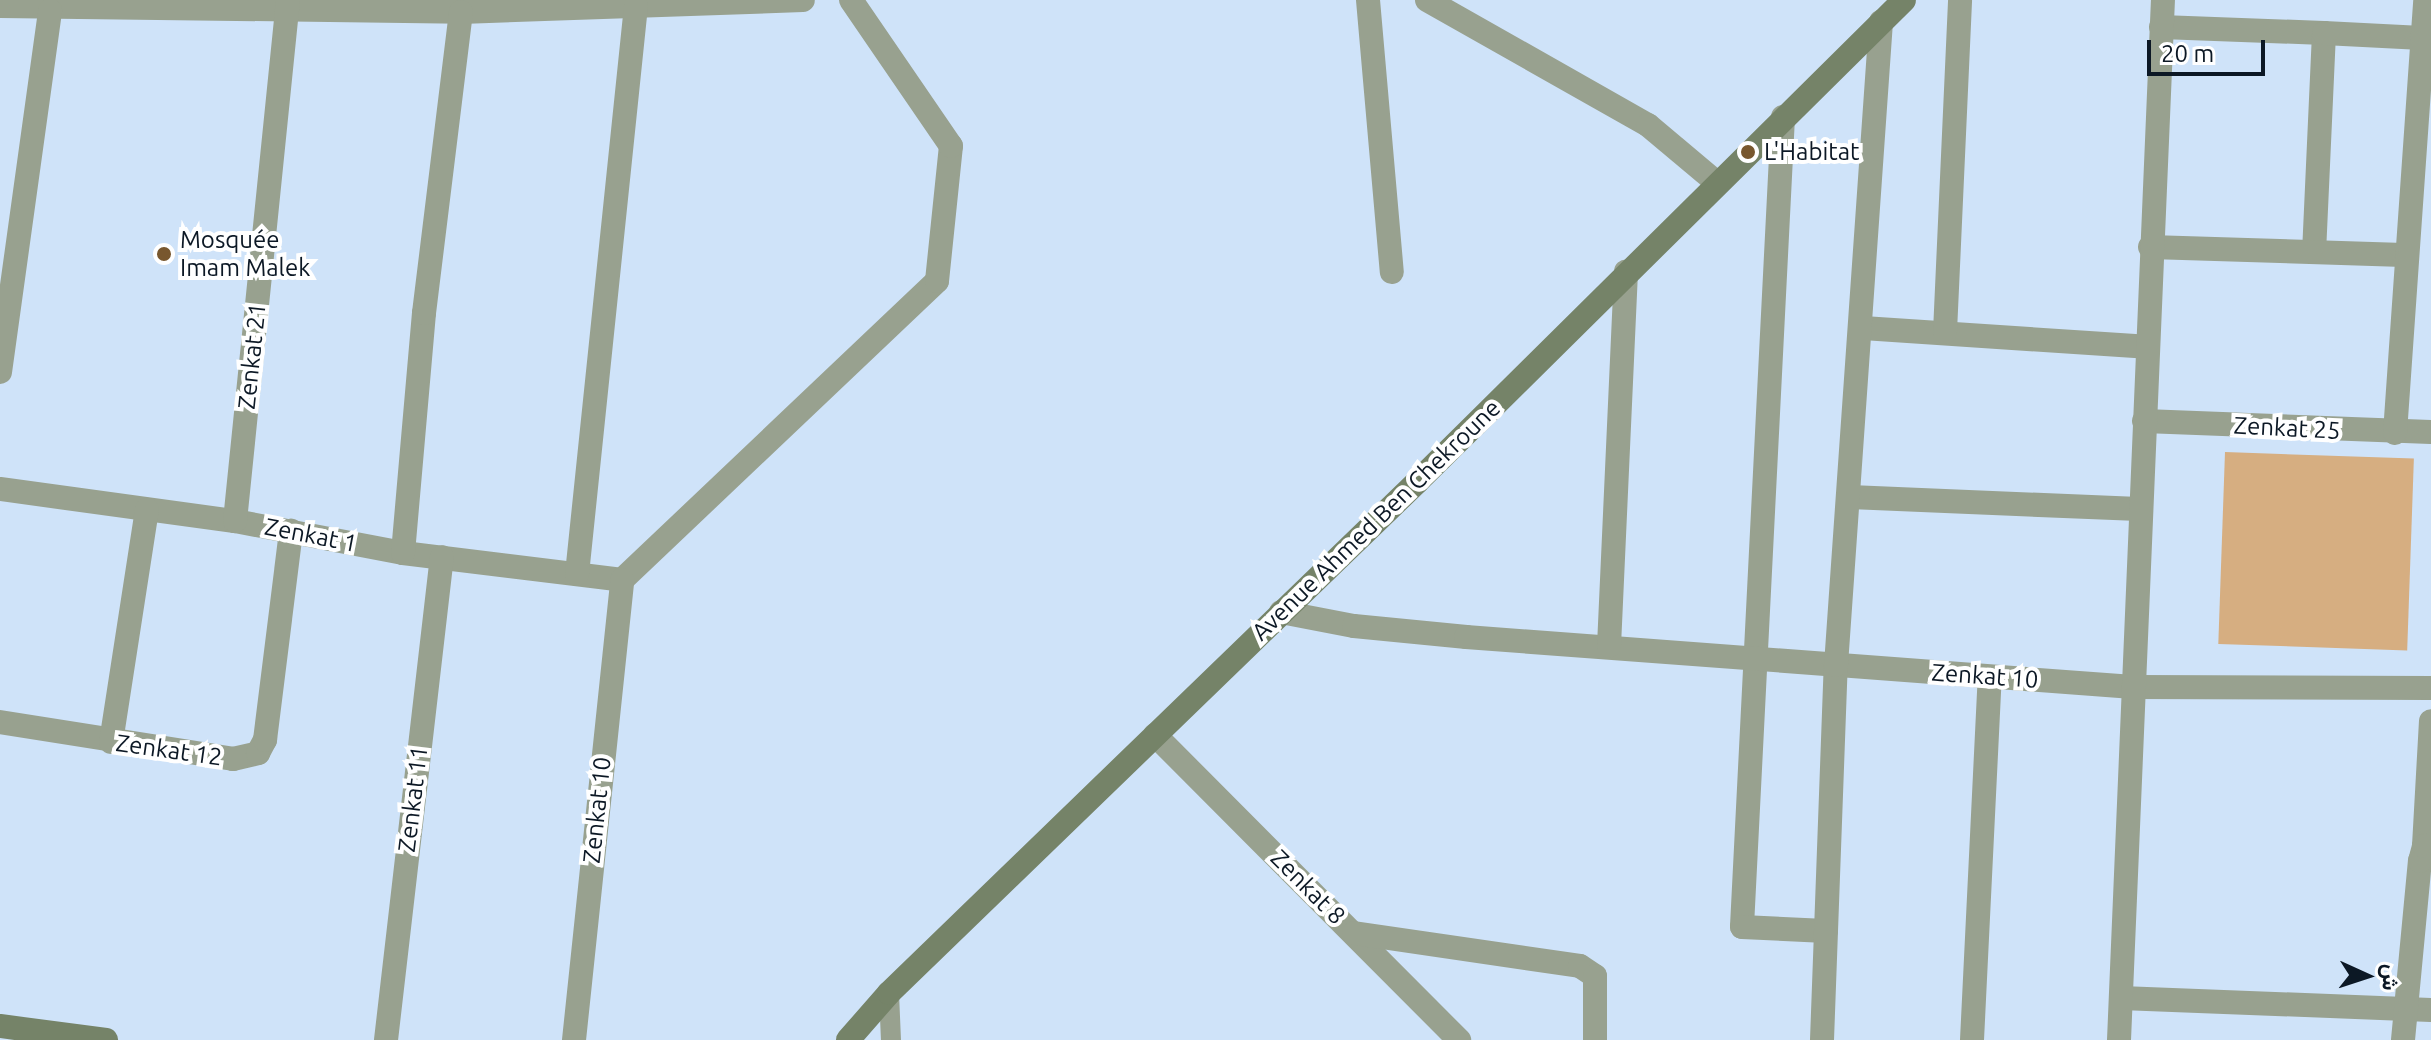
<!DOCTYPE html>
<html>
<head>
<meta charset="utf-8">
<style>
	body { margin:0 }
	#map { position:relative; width:2431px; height:1040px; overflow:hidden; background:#cfe3f9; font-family:Ubuntu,Vazirmatn,sans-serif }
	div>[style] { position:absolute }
	.green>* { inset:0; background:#d6ae81; transform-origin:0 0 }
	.service>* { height:20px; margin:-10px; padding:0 10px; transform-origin:10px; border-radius:10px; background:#98a18f }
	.minor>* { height:24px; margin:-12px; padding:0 12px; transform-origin:12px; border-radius:12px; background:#98a18f }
	.secondary>* { height:24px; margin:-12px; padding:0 12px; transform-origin:12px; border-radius:12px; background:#758368 }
	.dots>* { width:22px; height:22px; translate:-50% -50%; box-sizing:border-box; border:4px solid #fff; border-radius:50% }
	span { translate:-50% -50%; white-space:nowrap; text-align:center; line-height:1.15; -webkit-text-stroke:8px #fff; paint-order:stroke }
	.poi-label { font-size:24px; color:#0c1825 }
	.left { translate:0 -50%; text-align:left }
	.street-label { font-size:24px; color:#0c1825 }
	.north { position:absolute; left:2327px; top:936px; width:80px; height:80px; -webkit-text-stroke:6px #fff; paint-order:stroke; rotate:93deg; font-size:22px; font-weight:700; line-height:32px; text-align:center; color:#0c1825 }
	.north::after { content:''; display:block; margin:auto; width:28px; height:36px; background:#0c1825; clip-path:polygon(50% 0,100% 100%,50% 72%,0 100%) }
	.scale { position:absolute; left:2147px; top:40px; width:118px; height:36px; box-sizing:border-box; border:4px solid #0c1825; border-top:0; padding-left:10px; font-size:24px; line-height:28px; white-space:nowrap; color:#0c1825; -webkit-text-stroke:6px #fff; paint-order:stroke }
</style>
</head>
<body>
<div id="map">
	<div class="green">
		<i style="left:2225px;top:452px;width:189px;height:192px;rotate:2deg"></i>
	</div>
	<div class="service">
		<i style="left:889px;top:993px;width:47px;rotate:87.6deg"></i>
	</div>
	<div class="minor">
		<i style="left:1368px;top:0;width:273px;rotate:85deg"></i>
		<i style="left:1427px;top:0;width:254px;rotate:29.5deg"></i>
		<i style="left:1648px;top:125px;width:90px;rotate:40deg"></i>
		<i style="left:0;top:6px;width:461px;rotate:0.7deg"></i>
		<i style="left:461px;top:12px;width:342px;rotate:-2deg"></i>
		<i style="left:2161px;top:27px;width:163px;rotate:2.1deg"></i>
		<i style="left:2324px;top:33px;width:219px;rotate:92.6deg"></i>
		<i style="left:2324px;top:33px;width:98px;rotate:2.9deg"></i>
		<i style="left:1783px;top:117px;width:811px;rotate:92.9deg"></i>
		<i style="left:1742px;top:927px;width:84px;rotate:2.7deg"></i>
		<i style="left:2150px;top:247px;width:254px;rotate:1.8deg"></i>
		<i style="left:1863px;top:328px;width:284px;rotate:3.8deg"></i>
		<i style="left:1945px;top:332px;width:332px;rotate:-87.4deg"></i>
		<i style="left:0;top:372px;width:365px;rotate:-82.1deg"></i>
		<i style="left:2144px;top:421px;width:287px;rotate:2.2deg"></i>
		<i style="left:2395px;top:433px;width:434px;rotate:-86deg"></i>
		<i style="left:0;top:489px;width:237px;rotate:7.8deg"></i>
		<i style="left:235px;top:521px;width:171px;rotate:10.8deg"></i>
		<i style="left:403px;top:553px;width:221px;rotate:7deg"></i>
		<i style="left:1850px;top:497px;width:289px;rotate:2.4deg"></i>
		<i style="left:235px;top:521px;width:524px;rotate:-84.19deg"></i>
		<i style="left:403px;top:553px;width:241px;rotate:-85deg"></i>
		<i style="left:424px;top:313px;width:303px;rotate:-83deg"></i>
		<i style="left:577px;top:574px;width:571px;rotate:-84.07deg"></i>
		<i style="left:622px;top:580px;width:434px;rotate:-43.5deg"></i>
		<i style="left:937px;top:281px;width:136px;rotate:-84.1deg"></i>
		<i style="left:951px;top:146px;width:177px;rotate:-124.4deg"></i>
		<i style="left:1281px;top:612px;width:74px;rotate:10.9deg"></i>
		<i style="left:1354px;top:626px;width:113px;rotate:5.6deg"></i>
		<i style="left:1466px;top:637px;width:669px;rotate:4.29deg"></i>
		<i style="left:2133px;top:687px;width:298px;rotate:0.2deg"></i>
		<i style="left:1609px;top:646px;width:375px;rotate:-87.4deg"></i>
		<i style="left:0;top:722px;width:236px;rotate:9deg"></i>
		<i style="left:233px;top:759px;width:26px;rotate:-13deg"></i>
		<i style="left:258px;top:753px;width:15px;rotate:-62deg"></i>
		<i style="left:265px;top:740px;width:211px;rotate:-82.9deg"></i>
		<i style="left:1155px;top:735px;width:431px;rotate:45.1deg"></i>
		<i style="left:111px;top:742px;width:235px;rotate:-81.2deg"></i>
		<i style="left:2424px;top:846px;width:125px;rotate:-86.8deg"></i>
		<i style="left:1354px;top:933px;width:228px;rotate:8.3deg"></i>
		<i style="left:1580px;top:966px;width:18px;rotate:34deg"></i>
		<i style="left:1595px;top:976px;width:64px;rotate:90deg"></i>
		<i style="left:2121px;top:998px;width:310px;rotate:2.2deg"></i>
		<i style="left:386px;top:1040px;width:486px;rotate:-83.4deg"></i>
		<i style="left:574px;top:1040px;width:462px;rotate:-84deg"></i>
		<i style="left:1822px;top:1040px;width:375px;rotate:-87.9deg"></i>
		<i style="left:1836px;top:665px;width:645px;rotate:-86deg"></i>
		<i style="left:1972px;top:1040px;width:363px;rotate:-87.2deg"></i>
		<i style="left:2119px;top:1040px;width:1041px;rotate:-87.58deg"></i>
		<i style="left:2403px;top:1040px;width:180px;rotate:-84.6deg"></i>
		<i style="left:2420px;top:861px;width:16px;rotate:-75deg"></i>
		<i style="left:2424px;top:846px;width:7px"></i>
	</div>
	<div class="secondary">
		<i style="left:0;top:1026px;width:107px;rotate:7.5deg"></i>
		<i style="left:848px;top:1040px;width:62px;rotate:-48.9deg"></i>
		<i style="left:889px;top:993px;width:735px;rotate:-44.06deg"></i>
		<i style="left:1417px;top:482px;width:685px;rotate:-44.7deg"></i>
	</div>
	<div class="dots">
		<i style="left:1748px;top:152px;background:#78572e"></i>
		<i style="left:164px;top:254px;background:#78572e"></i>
	</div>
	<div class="poi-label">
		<span class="left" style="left:1764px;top:152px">L'Habitat</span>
		<span class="left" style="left:180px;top:254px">Mosquée<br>Imam Malek</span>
	</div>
	<div class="street-label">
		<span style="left:252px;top:356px;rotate:-84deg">Zenkat 21</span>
		<span style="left:2287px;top:428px;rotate:3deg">Zenkat 25</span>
		<span style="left:1376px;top:520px;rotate:-44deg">Avenue Ahmed Ben Chekroune</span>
		<span style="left:311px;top:535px;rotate:11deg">Zenkat 1</span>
		<span style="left:1985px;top:676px;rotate:4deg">Zenkat 10</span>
		<span style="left:169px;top:750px;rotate:8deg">Zenkat 12</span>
		<span style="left:413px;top:799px;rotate:-83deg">Zenkat 11</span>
		<span style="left:597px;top:810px;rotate:-84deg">Zenkat 10</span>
		<span style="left:1308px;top:887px;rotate:45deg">Zenkat 8</span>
	</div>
	<div class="north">ش</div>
	<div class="scale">20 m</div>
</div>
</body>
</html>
